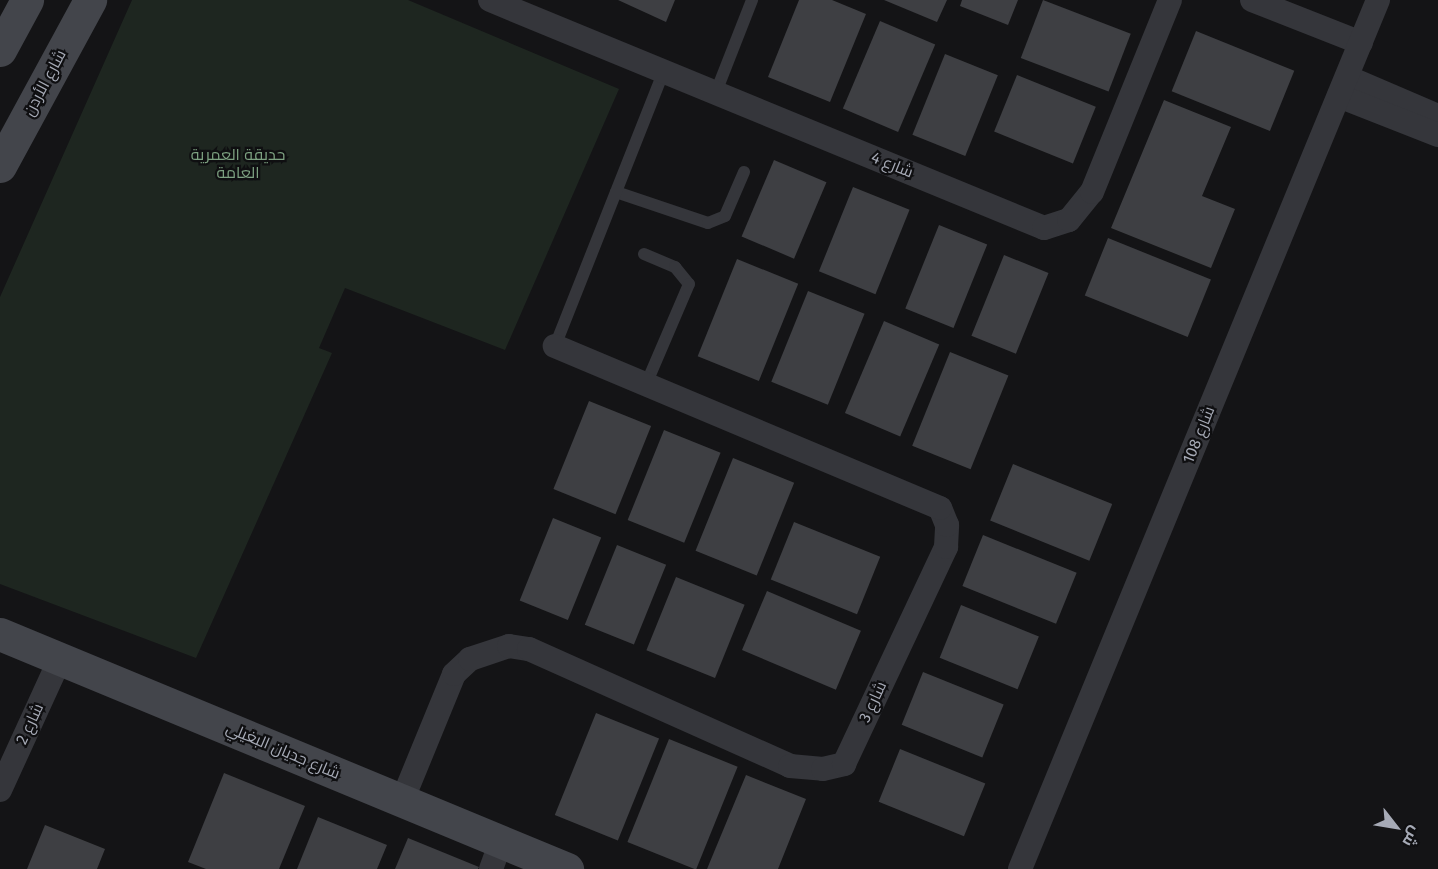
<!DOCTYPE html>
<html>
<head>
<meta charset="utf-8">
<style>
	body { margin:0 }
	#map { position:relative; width:1438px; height:869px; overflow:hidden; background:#141416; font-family:"Fira Sans",Cairo,sans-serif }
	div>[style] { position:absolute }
	.green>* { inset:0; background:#1e2620 }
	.building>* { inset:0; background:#3e3f43; transform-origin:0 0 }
	.lane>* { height:12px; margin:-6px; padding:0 6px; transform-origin:6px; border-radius:6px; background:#35363b }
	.street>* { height:24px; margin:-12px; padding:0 12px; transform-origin:12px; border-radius:12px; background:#35363b }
	.secondary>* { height:33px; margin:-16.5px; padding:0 16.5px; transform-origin:16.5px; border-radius:16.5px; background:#43454b }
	span { translate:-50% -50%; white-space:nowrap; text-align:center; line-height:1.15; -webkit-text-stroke:4.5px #0f0f11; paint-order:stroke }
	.street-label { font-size:16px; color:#a6aab6 }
	.park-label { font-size:16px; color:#7da181 }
	.north { position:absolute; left:1366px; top:797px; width:60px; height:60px; -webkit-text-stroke:4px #0f0f11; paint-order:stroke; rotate:121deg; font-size:16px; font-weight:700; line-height:24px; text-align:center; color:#a6aab6 }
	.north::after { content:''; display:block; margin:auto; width:21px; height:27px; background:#a6aab6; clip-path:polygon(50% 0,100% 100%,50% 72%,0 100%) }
</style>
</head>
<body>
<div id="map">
	<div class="green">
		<i style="clip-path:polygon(132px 0,408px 0,619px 89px,505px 350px,345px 288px,319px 348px,332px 353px,196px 658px,0 584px,0 297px)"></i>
	</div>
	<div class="building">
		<i style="clip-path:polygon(618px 0,675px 0,666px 22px)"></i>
		<i style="clip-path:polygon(799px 0,832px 0,866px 14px,830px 102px,768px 77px)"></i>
		<i style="clip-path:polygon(884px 0,947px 0,937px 22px)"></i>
		<i style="clip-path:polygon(962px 0,1018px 0,1008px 25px,960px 6px)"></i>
		<i style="left:1043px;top:0;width:94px;height:62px;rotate:21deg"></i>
		<i style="left:880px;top:21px;width:60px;height:95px;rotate:23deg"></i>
		<i style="left:1196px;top:31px;width:106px;height:65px;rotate:22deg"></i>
		<i style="left:945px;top:54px;width:57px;height:87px;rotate:22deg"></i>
		<i style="left:1017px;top:75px;width:85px;height:61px;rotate:22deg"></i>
		<i style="clip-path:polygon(1164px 100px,1231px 127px,1202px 196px,1235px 209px,1211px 268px,1111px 228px)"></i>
		<i style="left:774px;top:160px;width:57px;height:83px;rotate:23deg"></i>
		<i style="left:853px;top:187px;width:61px;height:91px;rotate:22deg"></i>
		<i style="left:939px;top:225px;width:52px;height:90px;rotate:22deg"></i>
		<i style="left:1108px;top:238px;width:111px;height:62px;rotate:22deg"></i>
		<i style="left:1004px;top:255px;width:48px;height:87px;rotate:22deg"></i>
		<i style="left:737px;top:259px;width:66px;height:105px;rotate:22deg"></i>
		<i style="left:808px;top:291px;width:61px;height:98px;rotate:22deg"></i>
		<i style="left:884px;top:321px;width:60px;height:100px;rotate:23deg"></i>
		<i style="left:950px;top:352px;width:63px;height:101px;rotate:22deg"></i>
		<i style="left:589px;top:401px;width:67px;height:95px;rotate:22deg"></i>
		<i style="left:664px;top:430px;width:61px;height:97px;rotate:22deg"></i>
		<i style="left:733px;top:458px;width:66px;height:100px;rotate:22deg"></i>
		<i style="left:1013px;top:464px;width:107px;height:61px;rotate:22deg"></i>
		<i style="left:553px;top:518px;width:52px;height:89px;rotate:22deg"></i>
		<i style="left:794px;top:522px;width:93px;height:62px;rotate:22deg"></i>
		<i style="left:983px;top:535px;width:101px;height:55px;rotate:22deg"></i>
		<i style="left:617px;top:545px;width:53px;height:86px;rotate:22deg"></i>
		<i style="left:676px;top:577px;width:74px;height:79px;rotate:22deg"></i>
		<i style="left:767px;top:591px;width:102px;height:64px;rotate:23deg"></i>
		<i style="left:961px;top:605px;width:84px;height:57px;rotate:22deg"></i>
		<i style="left:923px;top:672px;width:87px;height:57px;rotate:22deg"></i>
		<i style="left:596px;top:713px;width:68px;height:110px;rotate:22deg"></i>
		<i style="left:669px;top:739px;width:74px;height:111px;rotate:22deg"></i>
		<i style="left:900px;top:749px;width:92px;height:57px;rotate:22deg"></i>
		<i style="clip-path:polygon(224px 773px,305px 806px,279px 869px,206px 869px,188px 862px)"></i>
		<i style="clip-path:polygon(746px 775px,806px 799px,778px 869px,707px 869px)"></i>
		<i style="clip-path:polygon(318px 817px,387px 845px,377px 869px,297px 869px)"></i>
		<i style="clip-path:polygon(45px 825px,105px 849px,97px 869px,27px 869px)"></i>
		<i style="clip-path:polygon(408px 838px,479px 867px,478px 869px,395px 869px)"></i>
	</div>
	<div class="lane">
		<i style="left:716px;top:92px;width:99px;rotate:-68.6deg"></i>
		<i style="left:616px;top:192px;width:97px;rotate:18.6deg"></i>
		<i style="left:708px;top:223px;width:18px;rotate:-22deg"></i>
		<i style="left:725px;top:216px;width:48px;rotate:-66.6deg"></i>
		<i style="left:644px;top:254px;width:34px;rotate:23deg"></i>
		<i style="left:675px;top:267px;width:22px;rotate:51deg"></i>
		<i style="left:689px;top:284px;width:107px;rotate:113.2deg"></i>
		<i style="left:555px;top:346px;width:296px;rotate:-68.4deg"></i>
	</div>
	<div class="street">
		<i style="left:490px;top:0;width:599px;rotate:22.37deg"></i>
		<i style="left:1044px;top:228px;width:26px;rotate:-18deg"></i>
		<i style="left:1069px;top:220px;width:36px;rotate:-51deg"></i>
		<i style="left:1092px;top:192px;width:207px;rotate:-67.9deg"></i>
		<i style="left:1252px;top:0;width:117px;rotate:21.5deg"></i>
		<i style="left:1347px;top:77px;width:99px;rotate:23.2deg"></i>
		<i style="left:1339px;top:96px;width:106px;rotate:21.5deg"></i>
		<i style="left:0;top:790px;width:144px;rotate:-65.4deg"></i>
		<i style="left:402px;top:801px;width:137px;rotate:-67.7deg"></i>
		<i style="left:454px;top:674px;width:22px;rotate:-43deg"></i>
		<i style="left:470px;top:659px;width:41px;rotate:-18.4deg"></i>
		<i style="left:509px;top:646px;width:20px;rotate:9deg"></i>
		<i style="left:529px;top:649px;width:286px;rotate:24.1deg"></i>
		<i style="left:790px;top:766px;width:33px;rotate:5deg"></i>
		<i style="left:823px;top:769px;width:22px;rotate:-13deg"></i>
		<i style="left:844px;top:764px;width:240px;rotate:-64.8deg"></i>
		<i style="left:946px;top:547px;width:22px;rotate:-87deg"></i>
		<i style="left:947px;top:525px;width:18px;rotate:-112deg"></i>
		<i style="left:940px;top:508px;width:418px;rotate:-157.2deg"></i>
		<i style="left:491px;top:869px;width:30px;rotate:-70deg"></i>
		<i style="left:1020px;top:869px;width:940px;rotate:-67.61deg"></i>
	</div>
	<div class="secondary">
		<i style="left:0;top:50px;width:57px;rotate:-61.6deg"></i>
		<i style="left:0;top:166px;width:189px;rotate:-61.5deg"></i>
		<i style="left:0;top:634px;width:614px;rotate:22.51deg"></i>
	</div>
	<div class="street-label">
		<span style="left:45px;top:83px;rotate:-62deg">شارع الأردن</span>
		<span style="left:892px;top:165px;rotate:22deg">شارع 4</span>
		<span style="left:1199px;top:435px;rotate:-68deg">شارع 108</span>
		<span style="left:873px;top:702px;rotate:-65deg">شارع 3</span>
		<span style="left:30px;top:724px;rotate:-65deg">شارع 2</span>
		<span style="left:283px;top:751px;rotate:23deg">شارع جديان البغيلي</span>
	</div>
	<div class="park-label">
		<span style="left:238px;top:164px">حديقة العمرية<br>العامة</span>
	</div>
	<div class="north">ش</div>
</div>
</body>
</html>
